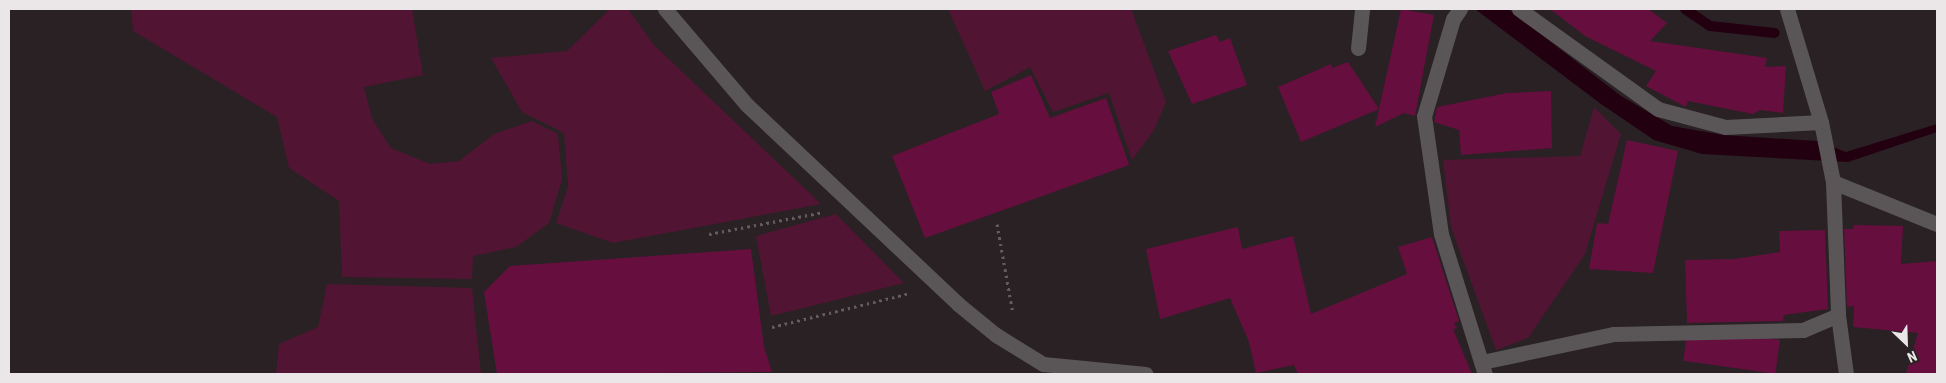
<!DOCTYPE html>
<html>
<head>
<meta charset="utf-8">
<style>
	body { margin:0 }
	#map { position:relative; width:1946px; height:383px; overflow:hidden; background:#292124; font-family:"Roboto Condensed",sans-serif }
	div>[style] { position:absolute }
	.green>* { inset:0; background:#511533 }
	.water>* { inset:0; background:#230010 }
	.stream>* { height:10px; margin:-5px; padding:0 5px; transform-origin:5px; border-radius:5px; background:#230010 }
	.building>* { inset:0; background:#660e3e; transform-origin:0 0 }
	.path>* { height:3px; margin-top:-1.5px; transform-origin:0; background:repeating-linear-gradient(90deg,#645d60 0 2.5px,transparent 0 6.5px) }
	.minor>* { height:15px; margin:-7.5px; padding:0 7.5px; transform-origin:7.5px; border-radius:7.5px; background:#5a5657 }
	span { translate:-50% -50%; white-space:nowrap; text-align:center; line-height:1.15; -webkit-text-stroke:4px #292124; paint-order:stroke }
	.frame { position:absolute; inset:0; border:10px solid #ebe6e8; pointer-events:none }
	.north { position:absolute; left:1881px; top:318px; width:50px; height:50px; -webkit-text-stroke:4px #292124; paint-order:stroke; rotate:156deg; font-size:14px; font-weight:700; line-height:20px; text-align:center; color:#ebe6e8 }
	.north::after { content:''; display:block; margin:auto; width:18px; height:22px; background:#ebe6e8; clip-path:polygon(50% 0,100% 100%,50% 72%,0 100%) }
</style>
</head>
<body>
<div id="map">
	<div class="green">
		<i style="clip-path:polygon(131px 9px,412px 9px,423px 75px,364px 87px,372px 119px,391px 148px,430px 164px,459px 161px,494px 134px,532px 121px,558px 134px,562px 179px,549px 223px,516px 247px,473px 256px,472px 279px,342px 277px,339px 201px,289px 168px,277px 117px,133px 31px)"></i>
		<i style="clip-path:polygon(610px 9px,628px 9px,653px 44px,821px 204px,613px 243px,556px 223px,568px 187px,564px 133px,522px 112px,491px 58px,567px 51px)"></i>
		<i style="clip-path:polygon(948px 9px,1131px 9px,1166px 102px,1154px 130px,1132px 160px,1109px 93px,1053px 112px,1030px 67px,985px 91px)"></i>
		<i style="clip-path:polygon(1594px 107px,1621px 134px,1585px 254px,1528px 338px,1496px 350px,1451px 227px,1443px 160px,1580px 156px)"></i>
		<i style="clip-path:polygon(836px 214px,904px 283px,771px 316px,756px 236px)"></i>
		<i style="clip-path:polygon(327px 284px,472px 288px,481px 374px,276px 374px,279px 344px,318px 327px)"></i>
	</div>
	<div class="water">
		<i style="clip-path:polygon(1475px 9px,1508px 9px,1621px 96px,1672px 126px,1723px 135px,1817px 141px,1846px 152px,1937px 124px,1937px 132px,1848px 162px,1702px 154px,1654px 140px,1601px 104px)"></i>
	</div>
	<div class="stream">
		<i style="left:1685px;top:9px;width:30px;rotate:34deg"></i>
		<i style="left:1710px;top:26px;width:65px;rotate:6.1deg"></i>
	</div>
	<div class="building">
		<i style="clip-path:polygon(1401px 9px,1434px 15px,1415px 116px,1404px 113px,1375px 127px)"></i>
		<i style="clip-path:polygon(1550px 9px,1648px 9px,1667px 23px,1650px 41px,1767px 58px,1765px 67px,1786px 66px,1783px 113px,1760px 110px,1753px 114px,1688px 101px,1686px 107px,1646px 86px,1656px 71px,1585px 36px)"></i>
		<i style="clip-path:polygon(1216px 35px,1220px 42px,1230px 38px,1247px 85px,1192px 104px,1168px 51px)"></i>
		<i style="clip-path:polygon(1348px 62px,1379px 109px,1301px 142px,1278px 87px,1331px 64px,1332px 68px)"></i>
		<i style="clip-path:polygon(1031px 75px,1050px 118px,1106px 98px,1129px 165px,925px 238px,892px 156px,999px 114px,991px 92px)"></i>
		<i style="clip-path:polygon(1551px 91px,1552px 148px,1461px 155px,1459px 130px,1434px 122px,1437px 107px,1507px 93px)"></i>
		<i style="clip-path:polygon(1627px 140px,1678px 151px,1653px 273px,1589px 269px,1597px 223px,1608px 224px)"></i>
		<i style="clip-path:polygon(1854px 225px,1903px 226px,1901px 264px,1937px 261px,1937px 374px,1906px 374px,1918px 333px,1853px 327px,1854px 306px,1847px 307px,1844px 229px,1853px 229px)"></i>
		<i style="clip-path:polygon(1238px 227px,1242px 249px,1293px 236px,1311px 314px,1407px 274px,1398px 247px,1432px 237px,1459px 321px,1454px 323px,1457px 328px,1453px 329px,1472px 374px,1298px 374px,1294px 365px,1256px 373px,1249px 342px,1230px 298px,1160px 319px,1146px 249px)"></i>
		<i style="clip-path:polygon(1825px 230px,1828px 309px,1784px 315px,1783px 321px,1687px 323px,1685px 260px,1734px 259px,1780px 252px,1779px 231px)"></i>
		<i style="clip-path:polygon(751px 249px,764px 347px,772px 372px,497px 374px,484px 292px,510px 266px)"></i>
		<i style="left:1780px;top:340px;width:34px;height:93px;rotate:98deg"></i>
	</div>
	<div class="path">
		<i style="left:997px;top:224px;width:91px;rotate:79.9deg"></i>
		<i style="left:709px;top:234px;width:117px;rotate:-10.8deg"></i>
		<i style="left:772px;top:327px;width:142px;rotate:-13.8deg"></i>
	</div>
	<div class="minor">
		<i style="left:665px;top:9px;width:126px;rotate:49.5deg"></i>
		<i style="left:747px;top:105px;width:290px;rotate:43.3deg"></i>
		<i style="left:958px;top:304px;width:49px;rotate:39.2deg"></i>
		<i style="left:996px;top:335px;width:55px;rotate:31.7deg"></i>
		<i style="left:1043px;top:364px;width:103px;rotate:5.5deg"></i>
		<i style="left:1460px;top:9px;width:12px;rotate:125deg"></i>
		<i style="left:1453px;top:19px;width:101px;rotate:106.6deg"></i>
		<i style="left:1424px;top:116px;width:119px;rotate:81.8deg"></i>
		<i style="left:1441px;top:234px;width:147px;rotate:72.6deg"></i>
		<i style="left:1519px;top:9px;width:171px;rotate:35.7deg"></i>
		<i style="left:1658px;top:109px;width:69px;rotate:15deg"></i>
		<i style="left:1725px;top:127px;width:96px;rotate:-3deg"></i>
		<i style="left:1787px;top:9px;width:118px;rotate:73.3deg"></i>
		<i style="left:1821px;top:122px;width:61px;rotate:78.7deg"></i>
		<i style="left:1833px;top:182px;width:133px;rotate:87.8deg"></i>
		<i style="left:1838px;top:315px;width:60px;rotate:82.3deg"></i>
		<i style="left:1358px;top:48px;width:39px;rotate:-84deg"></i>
		<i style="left:1833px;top:182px;width:112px;rotate:22deg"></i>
		<i style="left:1482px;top:362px;width:135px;rotate:-12deg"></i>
		<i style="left:1614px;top:334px;width:189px;rotate:-1.2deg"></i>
		<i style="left:1803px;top:330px;width:38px;rotate:-23deg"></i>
	</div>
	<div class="frame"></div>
	<div class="north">N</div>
</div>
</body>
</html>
